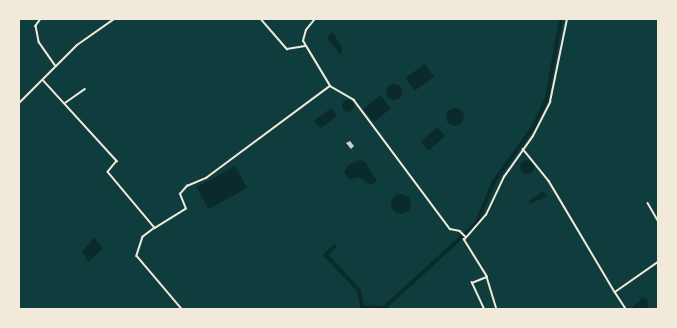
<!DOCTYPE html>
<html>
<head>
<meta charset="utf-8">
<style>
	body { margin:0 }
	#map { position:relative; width:677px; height:328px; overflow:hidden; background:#0f3d3e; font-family:Inter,sans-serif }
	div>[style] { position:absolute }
	.water>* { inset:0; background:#0a2a2b; transform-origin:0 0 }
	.round { border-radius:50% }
	.canal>* { height:3.5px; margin:-1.75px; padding:0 1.75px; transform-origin:1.75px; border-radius:1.75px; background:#0a2a2b }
	.building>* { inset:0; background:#cfcfc3 }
	.minor>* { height:1.5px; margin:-0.75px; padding:0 0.75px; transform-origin:0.75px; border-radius:0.75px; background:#f1e9da }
	.tertiary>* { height:2px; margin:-1px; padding:0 1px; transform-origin:1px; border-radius:1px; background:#f1e9da }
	span { translate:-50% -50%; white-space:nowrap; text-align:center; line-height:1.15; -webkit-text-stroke:3px #f1e9da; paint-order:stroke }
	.frame { position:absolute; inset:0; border:20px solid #f1e9da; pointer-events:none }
</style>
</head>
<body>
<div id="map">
	<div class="water">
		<i style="clip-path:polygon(332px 32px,342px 47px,341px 55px,327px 38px)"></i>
		<i style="left:425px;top:64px;width:16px;height:24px;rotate:55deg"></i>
		<i class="round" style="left:386px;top:84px;width:16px;height:16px"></i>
		<i style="left:380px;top:95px;width:17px;height:22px;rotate:50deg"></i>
		<i class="round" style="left:342px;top:100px;width:12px;height:12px"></i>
		<i class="round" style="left:446px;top:108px;width:18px;height:18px"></i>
		<i style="left:331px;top:108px;width:10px;height:21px;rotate:53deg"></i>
		<i style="left:437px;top:127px;width:12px;height:22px;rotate:48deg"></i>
		<i class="round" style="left:520px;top:160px;width:14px;height:14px"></i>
		<i style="clip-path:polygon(360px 160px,365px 162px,377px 181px,371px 185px,358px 177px,349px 180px,344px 172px,348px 165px)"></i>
		<i style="left:235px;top:166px;width:25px;height:44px;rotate:61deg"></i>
		<i style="clip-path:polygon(543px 191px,547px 196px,530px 204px,529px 201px)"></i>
		<i class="round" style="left:391px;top:194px;width:20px;height:20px"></i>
		<i style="clip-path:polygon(94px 238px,103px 248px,88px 262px,82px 251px)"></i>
		<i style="clip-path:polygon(643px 297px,647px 299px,649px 309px,631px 309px)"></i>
	</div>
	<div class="canal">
		<i style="left:335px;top:247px;width:12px;rotate:138deg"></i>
		<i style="left:326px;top:255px;width:48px;rotate:46.7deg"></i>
		<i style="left:359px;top:290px;width:17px;rotate:77deg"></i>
		<i style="left:363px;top:307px;width:20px;rotate:3deg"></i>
		<i style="left:383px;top:309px;width:126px;rotate:-42.4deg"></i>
		<i style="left:476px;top:224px;width:46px;rotate:-66.8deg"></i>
		<i style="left:494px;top:182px;width:69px;rotate:-54.5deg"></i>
		<i style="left:534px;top:126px;width:31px;rotate:-65deg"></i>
		<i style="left:547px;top:98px;width:80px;rotate:-80deg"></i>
	</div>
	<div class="building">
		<i style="clip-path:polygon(350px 141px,354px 146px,351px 149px,346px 143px)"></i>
	</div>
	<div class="minor">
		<i style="left:41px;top:19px;width:9px;rotate:126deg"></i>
		<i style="left:36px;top:26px;width:16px;rotate:79deg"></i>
		<i style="left:39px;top:42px;width:29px;rotate:55deg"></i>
		<i style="left:261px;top:19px;width:40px;rotate:49deg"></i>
		<i style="left:287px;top:49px;width:18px;rotate:-9deg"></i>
		<i style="left:43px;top:80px;width:110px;rotate:47.6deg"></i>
		<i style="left:117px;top:161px;width:14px;rotate:129deg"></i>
		<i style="left:108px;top:172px;width:73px;rotate:50deg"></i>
		<i style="left:155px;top:228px;width:15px;rotate:143deg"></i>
		<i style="left:143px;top:237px;width:20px;rotate:108deg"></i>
		<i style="left:137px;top:256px;width:70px;rotate:49.7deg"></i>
		<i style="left:330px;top:86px;width:28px;rotate:30deg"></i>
		<i style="left:354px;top:100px;width:161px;rotate:53.3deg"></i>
		<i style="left:450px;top:229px;width:10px;rotate:11deg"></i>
		<i style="left:460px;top:231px;width:8px;rotate:45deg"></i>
		<i style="left:65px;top:103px;width:24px;rotate:-35deg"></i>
		<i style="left:523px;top:149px;width:41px;rotate:50.9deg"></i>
		<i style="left:549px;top:181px;width:129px;rotate:59.3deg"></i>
		<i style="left:615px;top:292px;width:52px;rotate:-34.9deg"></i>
		<i style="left:648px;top:203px;width:20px;rotate:60deg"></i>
		<i style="left:155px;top:228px;width:36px;rotate:-32deg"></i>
		<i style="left:186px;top:209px;width:16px;rotate:-112deg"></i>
		<i style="left:180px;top:194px;width:11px;rotate:-49deg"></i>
		<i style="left:187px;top:186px;width:21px;rotate:-23deg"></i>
		<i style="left:206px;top:178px;width:154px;rotate:-36.6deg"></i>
		<i style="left:330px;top:86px;width:52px;rotate:-121deg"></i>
		<i style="left:303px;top:41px;width:11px;rotate:-75deg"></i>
		<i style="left:306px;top:30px;width:14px;rotate:-51deg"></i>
		<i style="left:487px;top:277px;width:34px;rotate:73deg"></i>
		<i style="left:615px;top:292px;width:20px;rotate:57deg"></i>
		<i style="left:484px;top:309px;width:29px;rotate:-115deg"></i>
		<i style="left:472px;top:283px;width:16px;rotate:-22deg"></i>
		<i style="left:487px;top:277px;width:44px;rotate:-121.9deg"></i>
		<i style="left:464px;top:240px;width:33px;rotate:-49deg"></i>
		<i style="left:486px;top:215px;width:42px;rotate:-64.7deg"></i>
		<i style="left:504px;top:177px;width:50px;rotate:-54.7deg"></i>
		<i style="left:533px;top:136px;width:38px;rotate:-63deg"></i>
		<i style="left:550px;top:102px;width:85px;rotate:-78.4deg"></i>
	</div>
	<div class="tertiary">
		<i style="left:19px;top:103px;width:82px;rotate:-45deg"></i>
		<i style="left:77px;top:45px;width:45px;rotate:-35.1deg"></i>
	</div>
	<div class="frame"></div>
</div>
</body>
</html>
